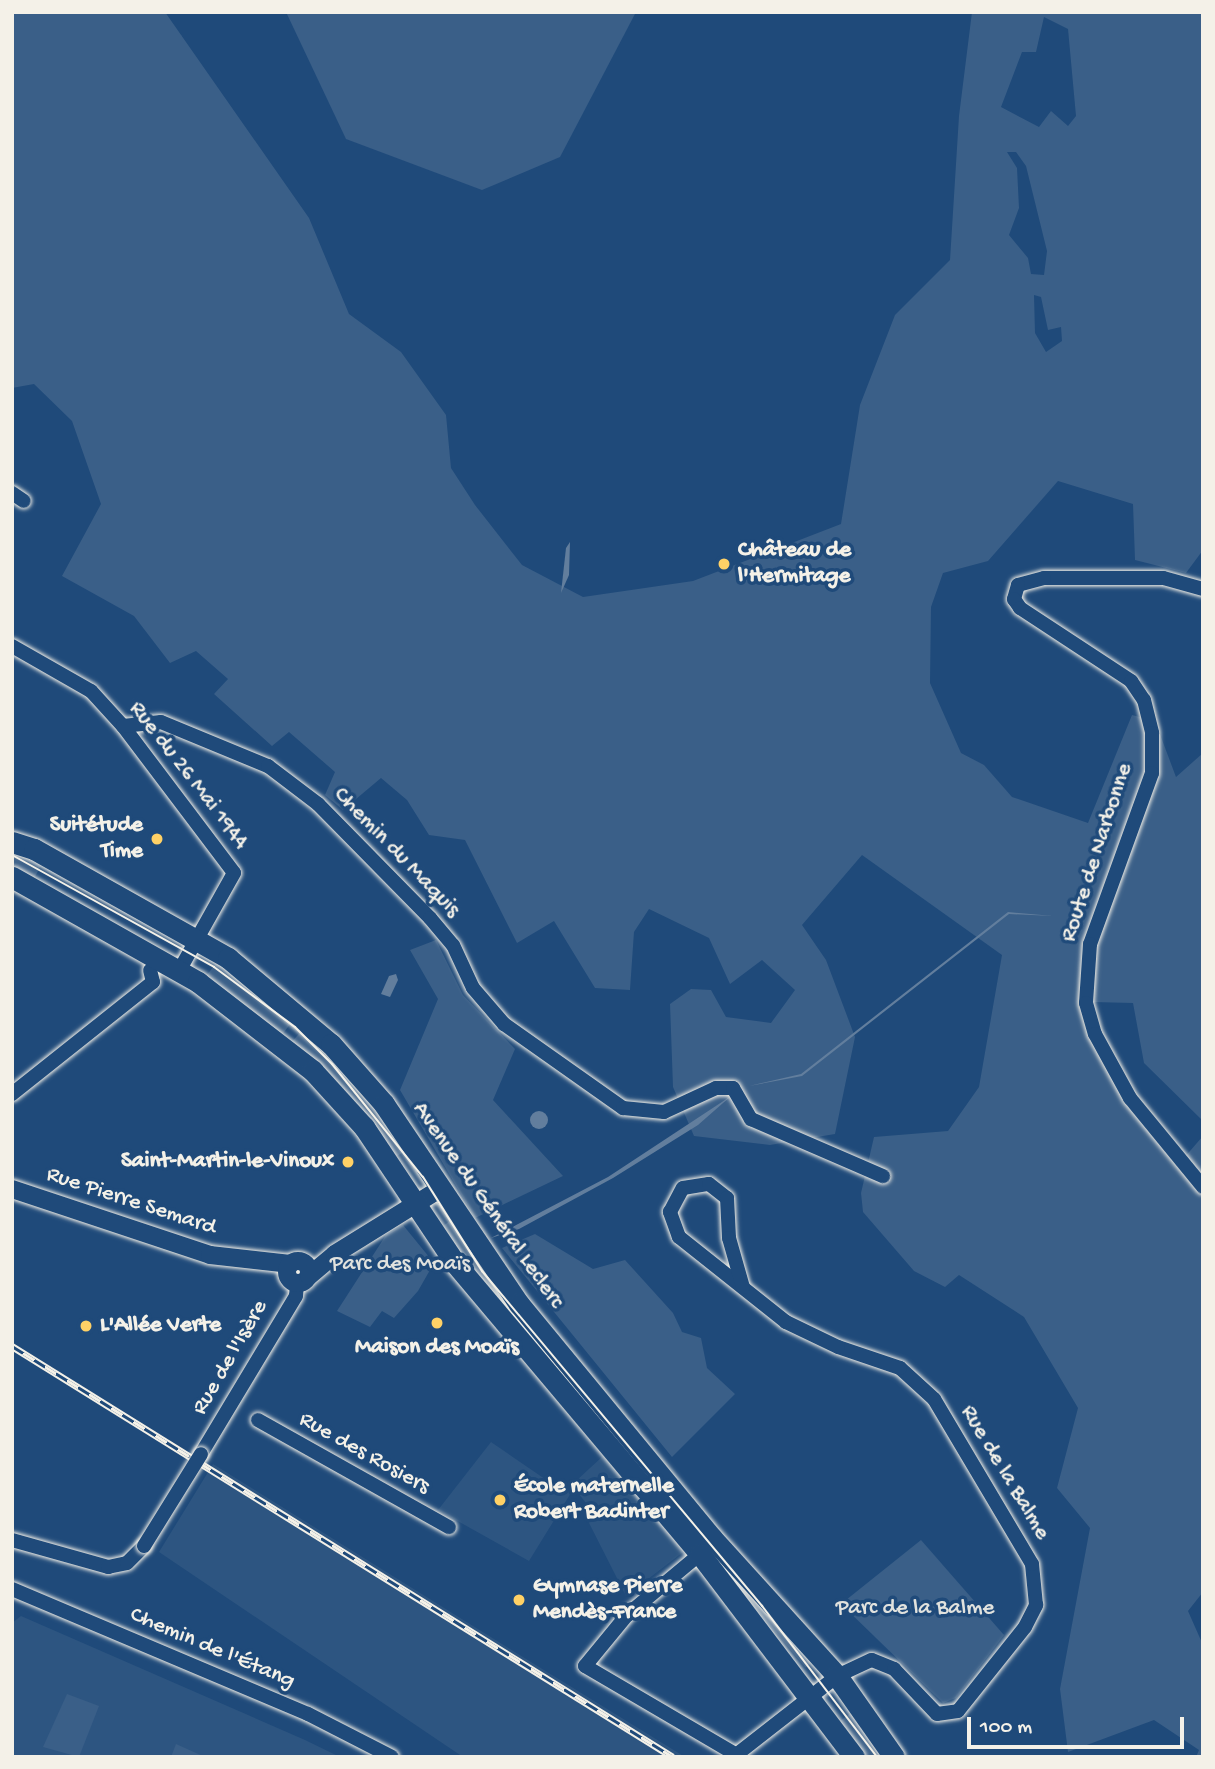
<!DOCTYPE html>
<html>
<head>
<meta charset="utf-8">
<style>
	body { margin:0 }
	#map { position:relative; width:1215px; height:1769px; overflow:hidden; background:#1f4a7a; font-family:"Gochi Hand",sans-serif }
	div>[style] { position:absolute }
	.built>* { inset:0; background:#2d5581 }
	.green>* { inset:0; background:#3a5f88; transform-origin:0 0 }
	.water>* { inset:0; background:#627e9d }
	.round { border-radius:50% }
	.roads { filter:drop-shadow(0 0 2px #f4f1e8) drop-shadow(0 0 2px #f4f1e8) }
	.minor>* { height:14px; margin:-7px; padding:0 7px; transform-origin:7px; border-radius:7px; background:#1f4a7a }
	.tertiary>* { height:18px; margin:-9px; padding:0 9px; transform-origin:9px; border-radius:9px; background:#1f4a7a }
	.tertiary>.ring { margin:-9px; padding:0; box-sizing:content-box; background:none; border:18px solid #1f4a7a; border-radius:50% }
	.secondary>* { height:21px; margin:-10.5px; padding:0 10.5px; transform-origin:10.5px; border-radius:10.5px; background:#1f4a7a }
	.tram>* { height:2px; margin:-1px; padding:0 1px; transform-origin:1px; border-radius:1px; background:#f4f1e8 }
	.rail>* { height:7px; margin-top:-3.5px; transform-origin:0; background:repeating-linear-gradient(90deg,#1f4a7a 0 13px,#f4f1e8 0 26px); box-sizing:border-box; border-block:2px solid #f4f1e8 }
	.bridges { filter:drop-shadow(0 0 2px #f4f1e8) drop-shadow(0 0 2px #f4f1e8) }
	.minor-bridge>* { height:14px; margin:-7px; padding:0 7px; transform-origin:7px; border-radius:7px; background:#1f4a7a }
	.dots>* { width:19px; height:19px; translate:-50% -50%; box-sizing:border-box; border:4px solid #1f4a7a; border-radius:50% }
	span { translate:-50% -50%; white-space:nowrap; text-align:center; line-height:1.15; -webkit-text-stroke:7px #1f4a7a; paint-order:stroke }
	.poi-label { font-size:23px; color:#f4f1e8; font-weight:700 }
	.left { translate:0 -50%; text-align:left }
	.right { translate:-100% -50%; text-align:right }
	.street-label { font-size:23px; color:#f4f1e8 }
	.park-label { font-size:23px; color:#e1e2de }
	.frame { position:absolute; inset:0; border:14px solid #f4f1e8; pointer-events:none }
	.scale { position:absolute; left:967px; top:1717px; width:217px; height:32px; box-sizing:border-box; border:4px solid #f4f1e8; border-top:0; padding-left:9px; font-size:21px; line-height:24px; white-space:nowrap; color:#f4f1e8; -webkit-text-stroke:5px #1f4a7a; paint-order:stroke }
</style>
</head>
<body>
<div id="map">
	<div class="built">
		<i style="clip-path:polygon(491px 1442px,564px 1492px,603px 1456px,687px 1549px,626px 1596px,587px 1519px,594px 1513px,574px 1488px,529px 1561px,438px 1510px)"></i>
		<i style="clip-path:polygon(213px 1464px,531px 1662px,685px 1757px,463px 1757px,159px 1552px)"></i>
		<i style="clip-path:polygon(21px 1616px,305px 1740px,340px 1757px,12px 1757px,12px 1623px)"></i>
	</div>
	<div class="green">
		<i style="clip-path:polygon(evenodd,12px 12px,165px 12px,309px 218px,349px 314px,401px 352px,446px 415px,451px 468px,475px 505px,522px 565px,583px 597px,693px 581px,841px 524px,860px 405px,895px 315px,950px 260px,959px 116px,972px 12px,1203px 12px,1203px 550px,1186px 573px,1135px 560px,1133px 504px,1058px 481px,988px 561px,943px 573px,931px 607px,930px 683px,961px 753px,984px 765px,1012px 797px,1088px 823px,1132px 715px,1155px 721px,1176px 777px,1203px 753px,1203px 1121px,1144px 1063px,1133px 1003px,1092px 1002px,1108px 1069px,1183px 1159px,1203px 1136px,1203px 1592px,1188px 1611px,1203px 1645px,1203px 1757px,1196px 1757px,1199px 1750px,1154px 1720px,1068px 1752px,1060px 1689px,1090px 1528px,1057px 1488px,1078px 1408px,1024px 1317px,959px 1275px,945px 1287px,914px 1271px,863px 1212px,861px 1193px,874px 1137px,948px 1131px,979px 1087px,1002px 955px,862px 855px,802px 925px,826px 960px,855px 1037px,835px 1134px,770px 1145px,694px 1136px,673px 1087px,670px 1004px,691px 989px,711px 990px,726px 1017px,771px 1023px,795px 990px,762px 960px,730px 984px,709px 938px,649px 909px,634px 932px,630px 990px,595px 988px,554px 921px,517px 943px,465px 840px,429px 835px,407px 800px,381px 778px,343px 810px,325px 795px,335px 772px,289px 732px,272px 746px,214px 694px,228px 679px,196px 651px,170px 663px,134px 616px,62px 576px,101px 504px,72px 421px,34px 384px,12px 388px,12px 12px,1044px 17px,1068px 29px,1076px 116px,1068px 126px,1051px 111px,1039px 127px,1001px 107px,1022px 52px,1036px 52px,1044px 17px,12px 12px,1007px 152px,1016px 152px,1026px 166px,1047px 251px,1044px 275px,1031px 274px,1028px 258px,1009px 235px,1019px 208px,1017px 168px,1007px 152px,12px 12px,1034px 295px,1041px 297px,1048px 330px,1061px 327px,1062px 341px,1046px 352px,1035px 333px,1034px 295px)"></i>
		<i style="clip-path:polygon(286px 12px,636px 12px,560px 157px,482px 190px,346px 139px)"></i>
		<i style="clip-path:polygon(12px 846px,44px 859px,32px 883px,12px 872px)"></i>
		<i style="clip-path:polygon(436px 940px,463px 995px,515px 1049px,493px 1100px,563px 1176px,475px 1218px,400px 1090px,438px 999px,410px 950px)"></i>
		<i style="left:219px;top:959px;width:96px;height:25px;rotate:37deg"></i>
		<i style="clip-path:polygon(304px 1028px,323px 1044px,408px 1149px,394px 1158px,290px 1044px)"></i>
		<i style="left:453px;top:1218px;width:571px;height:19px;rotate:50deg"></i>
		<i style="clip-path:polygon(403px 1225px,434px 1263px,418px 1291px,394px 1318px,382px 1311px,370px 1327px,337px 1311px,386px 1235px)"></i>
		<i style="clip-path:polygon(535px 1234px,593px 1269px,625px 1260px,673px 1313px,682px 1332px,701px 1338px,707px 1368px,735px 1394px,672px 1457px,502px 1248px)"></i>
		<i style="clip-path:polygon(921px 1540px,1004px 1635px,956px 1698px,943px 1703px,841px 1604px)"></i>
		<i style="clip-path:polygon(67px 1694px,99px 1706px,79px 1757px,43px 1747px)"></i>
		<i style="clip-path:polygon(852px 1712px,886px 1757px,861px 1757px,839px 1722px)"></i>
		<i style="clip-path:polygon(176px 1744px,205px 1757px,171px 1757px)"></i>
	</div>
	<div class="water">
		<i style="clip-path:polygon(570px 542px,569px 575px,561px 593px,566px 548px)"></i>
		<i style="clip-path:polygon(1008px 912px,1053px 916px,1009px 914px,802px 1076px,749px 1086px,801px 1074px)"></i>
		<i style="clip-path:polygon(396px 974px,398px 980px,390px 997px,381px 994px,389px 976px)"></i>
		<i style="clip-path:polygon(731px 1096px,698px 1125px,613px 1178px,519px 1229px,491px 1238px,608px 1177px)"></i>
		<i class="round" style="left:530px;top:1111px;width:18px;height:18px"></i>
	</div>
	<div class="roads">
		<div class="minor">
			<i style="left:12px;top:493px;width:14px;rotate:34deg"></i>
			<i style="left:1203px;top:589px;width:41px;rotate:-164.6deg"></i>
			<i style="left:1163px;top:578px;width:119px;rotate:180deg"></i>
			<i style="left:1044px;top:578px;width:27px;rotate:165deg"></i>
			<i style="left:1018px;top:585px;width:15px;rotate:106deg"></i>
			<i style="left:1014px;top:599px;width:11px;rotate:56deg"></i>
			<i style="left:1020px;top:608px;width:133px;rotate:33.3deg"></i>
			<i style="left:1131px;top:681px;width:23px;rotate:56deg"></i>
			<i style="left:1144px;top:700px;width:34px;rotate:76deg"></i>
			<i style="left:1152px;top:733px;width:40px;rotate:90deg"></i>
			<i style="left:1152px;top:773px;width:182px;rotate:109.9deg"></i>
			<i style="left:1090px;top:944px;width:59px;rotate:93.9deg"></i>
			<i style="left:1086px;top:1003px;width:32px;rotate:74deg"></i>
			<i style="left:1095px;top:1034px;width:73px;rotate:61.3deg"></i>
			<i style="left:1130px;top:1098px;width:115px;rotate:50.6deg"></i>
			<i style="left:12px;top:646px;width:91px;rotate:29.7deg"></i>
			<i style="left:91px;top:691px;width:47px;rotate:47.6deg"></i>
			<i style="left:123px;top:726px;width:184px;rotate:52.9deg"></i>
			<i style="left:234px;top:873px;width:112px;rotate:119.3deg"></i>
			<i style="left:123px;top:726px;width:38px;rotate:-6deg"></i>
			<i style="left:161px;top:722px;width:116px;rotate:22.4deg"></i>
			<i style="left:268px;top:766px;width:63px;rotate:37.2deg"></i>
			<i style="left:318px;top:804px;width:160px;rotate:45.5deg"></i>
			<i style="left:430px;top:918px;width:35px;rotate:50deg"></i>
			<i style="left:453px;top:945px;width:47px;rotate:65.1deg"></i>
			<i style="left:473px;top:988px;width:48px;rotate:49.3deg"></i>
			<i style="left:504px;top:1024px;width:146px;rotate:35.2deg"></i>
			<i style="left:623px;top:1108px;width:41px;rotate:5.6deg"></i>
			<i style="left:664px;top:1112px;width:57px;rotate:-24.8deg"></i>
			<i style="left:716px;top:1088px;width:17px"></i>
			<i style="left:733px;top:1088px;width:36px;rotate:60deg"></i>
			<i style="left:751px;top:1119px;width:144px;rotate:23.4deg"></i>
			<i style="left:12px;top:1094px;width:180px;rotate:-38.5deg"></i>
			<i style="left:153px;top:982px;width:12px;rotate:-104deg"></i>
			<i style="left:258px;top:1420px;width:219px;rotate:29.3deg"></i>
			<i style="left:201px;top:1454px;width:184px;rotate:-59deg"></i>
			<i style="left:296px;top:1296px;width:12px;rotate:-85deg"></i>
			<i style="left:12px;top:1540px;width:100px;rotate:15.7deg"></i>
			<i style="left:108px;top:1567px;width:19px;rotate:-12deg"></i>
			<i style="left:127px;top:1563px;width:24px;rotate:-45deg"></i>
			<i style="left:700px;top:1554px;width:95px;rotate:140.1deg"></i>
			<i style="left:627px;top:1615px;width:66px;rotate:129.5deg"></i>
			<i style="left:585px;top:1666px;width:180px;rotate:30.4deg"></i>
			<i style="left:12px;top:1589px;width:321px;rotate:22.9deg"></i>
			<i style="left:308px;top:1714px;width:94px;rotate:27.1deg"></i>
			<i style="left:736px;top:1755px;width:128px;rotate:-38deg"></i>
			<i style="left:837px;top:1676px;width:38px;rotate:-25deg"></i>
			<i style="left:872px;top:1660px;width:24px;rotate:22deg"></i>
			<i style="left:894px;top:1669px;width:62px;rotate:46.3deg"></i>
			<i style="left:937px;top:1714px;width:21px;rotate:-8deg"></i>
			<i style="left:958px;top:1711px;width:107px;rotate:-51.4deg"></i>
			<i style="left:1025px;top:1627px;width:25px;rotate:-63deg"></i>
			<i style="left:1036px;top:1605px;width:41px;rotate:-95.6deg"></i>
			<i style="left:1032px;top:1564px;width:192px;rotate:-120.7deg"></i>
			<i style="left:934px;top:1399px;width:46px;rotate:-137.6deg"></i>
			<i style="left:900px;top:1368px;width:65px;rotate:-161.3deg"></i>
			<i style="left:838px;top:1347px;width:58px;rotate:-154.3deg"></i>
			<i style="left:786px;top:1322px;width:137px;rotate:-141.5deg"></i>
			<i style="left:679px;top:1237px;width:27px;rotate:-110deg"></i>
			<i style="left:670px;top:1212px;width:27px;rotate:-62deg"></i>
			<i style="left:683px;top:1188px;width:26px;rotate:-9deg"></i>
			<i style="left:709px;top:1184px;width:23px;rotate:38deg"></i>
			<i style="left:727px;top:1198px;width:40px;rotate:87.1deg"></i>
			<i style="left:729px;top:1238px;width:51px;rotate:74.1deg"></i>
		</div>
		<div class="tertiary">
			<i style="left:12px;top:1189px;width:209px;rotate:18.4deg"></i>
			<i style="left:210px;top:1255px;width:81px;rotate:6.4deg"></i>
			<i class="ring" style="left:287px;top:1261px;width:4px;height:4px"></i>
			<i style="left:309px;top:1276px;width:34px;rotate:-40deg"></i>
			<i style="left:335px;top:1254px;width:123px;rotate:-31.8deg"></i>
		</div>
		<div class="secondary">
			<i style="left:12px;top:842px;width:23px;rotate:18deg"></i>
			<i style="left:34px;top:849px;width:223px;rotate:29.3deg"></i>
			<i style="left:228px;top:958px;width:134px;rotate:39.9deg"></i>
			<i style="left:331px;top:1044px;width:80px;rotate:48.5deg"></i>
			<i style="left:384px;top:1104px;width:241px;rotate:56deg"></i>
			<i style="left:519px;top:1304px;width:303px;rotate:50.5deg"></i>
			<i style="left:712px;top:1538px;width:186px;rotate:47.8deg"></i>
			<i style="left:837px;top:1676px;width:99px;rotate:54.9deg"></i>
			<i style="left:12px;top:877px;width:214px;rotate:29.4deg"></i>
			<i style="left:198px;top:982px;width:145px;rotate:37.7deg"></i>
			<i style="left:313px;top:1071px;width:76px;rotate:47.7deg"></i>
			<i style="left:364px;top:1127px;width:164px;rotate:56.2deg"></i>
			<i style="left:455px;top:1263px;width:380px;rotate:49.9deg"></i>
			<i style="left:700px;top:1554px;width:255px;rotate:52.8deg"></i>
		</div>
	</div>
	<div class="tram">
		<i style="left:12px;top:855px;width:231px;rotate:29deg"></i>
		<i style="left:214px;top:967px;width:101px;rotate:36.5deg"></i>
		<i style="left:295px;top:1027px;width:52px;rotate:45deg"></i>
		<i style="left:332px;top:1064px;width:145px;rotate:51.2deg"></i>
		<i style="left:423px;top:1177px;width:111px;rotate:57.9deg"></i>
		<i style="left:482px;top:1271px;width:437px;rotate:50.1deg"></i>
		<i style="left:762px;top:1606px;width:190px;rotate:52.7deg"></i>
	</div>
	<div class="rail">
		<i style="left:12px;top:1346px;width:778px;rotate:31.87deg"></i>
	</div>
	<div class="bridges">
		<div class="minor-bridge">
			<i style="left:144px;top:1546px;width:108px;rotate:-58.2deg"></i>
		</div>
	</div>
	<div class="dots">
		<i style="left:724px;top:564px;background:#ffd166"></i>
		<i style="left:157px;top:839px;background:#ffd166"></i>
		<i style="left:348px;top:1162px;background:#ffd166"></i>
		<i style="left:437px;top:1323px;background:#ffd166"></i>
		<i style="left:86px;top:1326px;background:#ffd166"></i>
		<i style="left:500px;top:1500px;background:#ffd166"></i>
		<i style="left:519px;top:1600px;background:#ffd166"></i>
	</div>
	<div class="poi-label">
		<span class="left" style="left:738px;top:564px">Château de<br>l'Hermitage</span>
		<span class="right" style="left:143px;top:839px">Suitétude<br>Time</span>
		<span class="right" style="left:334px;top:1162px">Saint-Martin-le-Vinoux</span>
		<span class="left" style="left:100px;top:1326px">L'Allée Verte</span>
		<span style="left:437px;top:1348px">Maison des Moaïs</span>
		<span class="left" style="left:514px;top:1500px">École maternelle<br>Robert Badinter</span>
		<span class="left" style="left:533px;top:1600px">Gymnase Pierre<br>Mendès-France</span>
	</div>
	<div class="street-label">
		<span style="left:188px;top:776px;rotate:52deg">Rue du 26 Mai 1944</span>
		<span style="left:396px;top:853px;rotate:46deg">Chemin du Maquis</span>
		<span style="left:1098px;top:853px;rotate:-72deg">Route de Narbonne</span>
		<span style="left:131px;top:1202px;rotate:18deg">Rue Pierre Semard</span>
		<span style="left:487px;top:1206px;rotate:55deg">Avenue du Général Leclerc</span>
		<span style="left:231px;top:1358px;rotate:-60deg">Rue de l'Isère</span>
		<span style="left:364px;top:1454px;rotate:29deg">Rue des Rosiers</span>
		<span style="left:1004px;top:1473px;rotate:59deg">Rue de la Balme</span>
		<span style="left:212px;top:1649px;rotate:23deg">Chemin de l'Étang</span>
	</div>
	<div class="park-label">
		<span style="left:400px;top:1265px">Parc des Moaïs</span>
		<span style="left:915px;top:1609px">Parc de la Balme</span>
	</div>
	<div class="frame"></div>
	<div class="scale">100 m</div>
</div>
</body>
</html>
